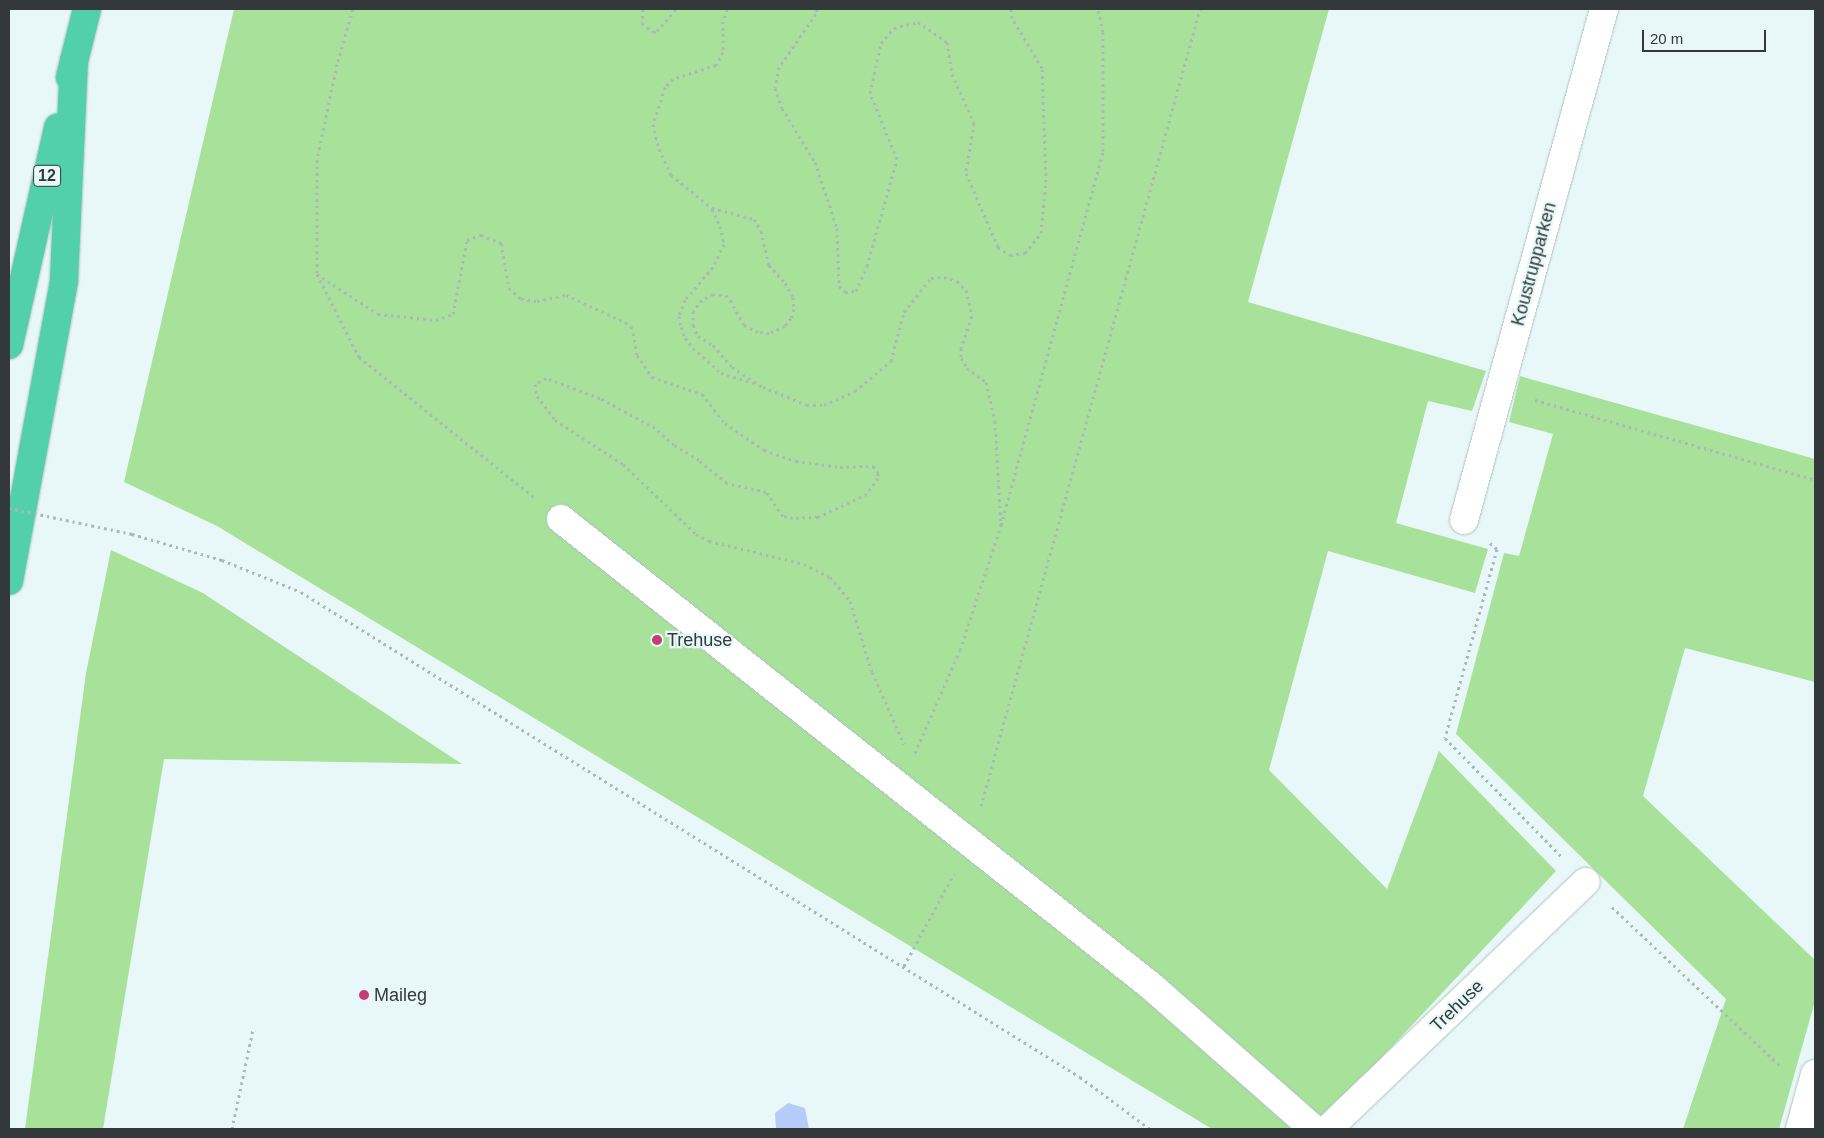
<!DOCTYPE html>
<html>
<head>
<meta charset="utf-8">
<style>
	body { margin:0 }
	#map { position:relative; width:1824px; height:1138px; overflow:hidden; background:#e8f8f9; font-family:Arial,sans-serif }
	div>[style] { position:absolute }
	.green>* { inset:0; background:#a8e29a }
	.water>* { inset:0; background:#b6cbfa }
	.path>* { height:3px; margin-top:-1.5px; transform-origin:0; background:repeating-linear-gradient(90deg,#abb8b9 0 2.5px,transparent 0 6.5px) }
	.roads { filter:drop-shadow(0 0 1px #b1c1c2) drop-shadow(0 0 1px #b1c1c2) }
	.minor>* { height:28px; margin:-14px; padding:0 14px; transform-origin:14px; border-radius:14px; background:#fff }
	.highway>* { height:28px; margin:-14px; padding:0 14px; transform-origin:14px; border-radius:14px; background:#52d0ac }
	.path-bridge>* { height:3px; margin-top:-1.5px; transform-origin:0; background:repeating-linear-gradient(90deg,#abb8b9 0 2.5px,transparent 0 6.5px) }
	.dots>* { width:14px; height:14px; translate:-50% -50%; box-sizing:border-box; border:2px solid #e8f8f9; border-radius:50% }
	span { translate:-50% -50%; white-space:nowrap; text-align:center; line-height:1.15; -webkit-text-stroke:4.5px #e8f8f9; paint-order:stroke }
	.shield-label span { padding:1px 4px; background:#e8f8f9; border:1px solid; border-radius:4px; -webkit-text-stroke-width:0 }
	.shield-label { font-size:16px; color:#33393a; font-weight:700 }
	.street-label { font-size:18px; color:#33393a }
	.poi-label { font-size:18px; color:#33393a }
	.left { translate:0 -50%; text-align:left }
	.frame { position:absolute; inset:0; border:10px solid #33393a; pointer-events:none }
	.scale { position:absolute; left:1642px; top:30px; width:124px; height:22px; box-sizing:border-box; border:2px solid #33393a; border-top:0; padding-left:6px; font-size:15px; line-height:18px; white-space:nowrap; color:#33393a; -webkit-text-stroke:4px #e8f8f9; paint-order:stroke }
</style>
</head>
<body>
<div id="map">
	<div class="green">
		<i style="clip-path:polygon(234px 9px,1329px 9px,1248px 302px,1486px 371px,1472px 411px,1428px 401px,1396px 523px,1488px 549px,1475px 593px,1328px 551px,1269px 770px,1387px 889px,1439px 751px,1556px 871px,1373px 1067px,1320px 1119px,1296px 1129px,1212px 1129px,217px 526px,124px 482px)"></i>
		<i style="clip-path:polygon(1520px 376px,1815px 459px,1815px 682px,1685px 648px,1643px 796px,1815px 960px,1815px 1001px,1779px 1129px,1683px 1129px,1726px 999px,1456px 734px,1504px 553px,1519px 556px,1553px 434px,1509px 422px)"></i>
		<i style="clip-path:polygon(111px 550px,203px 593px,462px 764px,164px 759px,103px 1129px,25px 1129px,86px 673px)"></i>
	</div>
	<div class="water">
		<i style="clip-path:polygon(788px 1103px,805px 1108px,809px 1129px,776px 1129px,775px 1113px)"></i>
	</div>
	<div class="path">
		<i style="left:353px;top:9px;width:57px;rotate:106.2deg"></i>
		<i style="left:337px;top:64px;width:98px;rotate:101.8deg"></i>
		<i style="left:317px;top:160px;width:114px;rotate:90deg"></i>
		<i style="left:317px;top:274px;width:93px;rotate:63.2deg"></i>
		<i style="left:359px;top:357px;width:224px;rotate:38.7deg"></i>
		<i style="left:643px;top:9px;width:14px;rotate:94deg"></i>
		<i style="left:642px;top:23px;width:14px;rotate:39deg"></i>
		<i style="left:653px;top:32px;width:4px;rotate:-14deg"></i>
		<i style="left:657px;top:31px;width:29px;rotate:-49deg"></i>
		<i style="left:727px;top:9px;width:13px;rotate:108deg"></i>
		<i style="left:723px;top:21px;width:31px;rotate:90deg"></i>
		<i style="left:723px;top:52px;width:15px;rotate:118deg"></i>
		<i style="left:716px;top:65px;width:45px;rotate:162deg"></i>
		<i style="left:673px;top:79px;width:11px;rotate:135deg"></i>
		<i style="left:665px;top:87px;width:39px;rotate:108deg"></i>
		<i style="left:653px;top:124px;width:26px;rotate:77deg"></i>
		<i style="left:659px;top:149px;width:29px;rotate:65deg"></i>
		<i style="left:671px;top:175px;width:53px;rotate:38.8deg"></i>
		<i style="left:712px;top:208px;width:43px;rotate:14.7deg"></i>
		<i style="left:754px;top:219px;width:14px;rotate:60deg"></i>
		<i style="left:761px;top:231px;width:35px;rotate:77deg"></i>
		<i style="left:769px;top:265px;width:24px;rotate:48deg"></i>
		<i style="left:785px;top:283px;width:16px;rotate:60deg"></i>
		<i style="left:793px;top:297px;width:12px;rotate:85deg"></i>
		<i style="left:794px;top:309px;width:9px;rotate:108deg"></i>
		<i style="left:791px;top:318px;width:10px;rotate:127deg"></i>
		<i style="left:785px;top:326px;width:17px;rotate:156deg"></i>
		<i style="left:769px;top:333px;width:11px;rotate:-175deg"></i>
		<i style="left:758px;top:332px;width:16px;rotate:-153deg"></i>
		<i style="left:744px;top:325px;width:33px;rotate:-119deg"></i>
		<i style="left:728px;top:296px;width:15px;rotate:-172deg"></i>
		<i style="left:713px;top:294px;width:13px;rotate:151deg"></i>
		<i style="left:702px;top:300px;width:14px;rotate:129deg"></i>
		<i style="left:693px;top:311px;width:14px;rotate:90deg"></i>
		<i style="left:693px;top:325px;width:12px;rotate:66deg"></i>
		<i style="left:698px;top:336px;width:17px;rotate:31deg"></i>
		<i style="left:713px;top:345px;width:29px;rotate:49deg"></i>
		<i style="left:732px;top:367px;width:37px;rotate:33deg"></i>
		<i style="left:763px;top:387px;width:48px;rotate:22.2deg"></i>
		<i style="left:807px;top:405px;width:17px"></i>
		<i style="left:824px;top:405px;width:34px;rotate:-24deg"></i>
		<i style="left:855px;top:391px;width:47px;rotate:-39.8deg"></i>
		<i style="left:891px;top:361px;width:51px;rotate:-75.1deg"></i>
		<i style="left:904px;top:312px;width:43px;rotate:-51.5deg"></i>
		<i style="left:931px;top:278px;width:13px;rotate:-4deg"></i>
		<i style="left:944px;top:277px;width:14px;rotate:17deg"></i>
		<i style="left:957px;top:281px;width:13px;rotate:45deg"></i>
		<i style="left:966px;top:290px;width:27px;rotate:77deg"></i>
		<i style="left:972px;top:316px;width:34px;rotate:109deg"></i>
		<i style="left:961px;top:348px;width:10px;rotate:90deg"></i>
		<i style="left:961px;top:358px;width:12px;rotate:59deg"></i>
		<i style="left:967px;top:368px;width:24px;rotate:36deg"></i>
		<i style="left:986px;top:382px;width:40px;rotate:77deg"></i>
		<i style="left:995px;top:421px;width:104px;rotate:86.7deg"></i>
		<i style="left:817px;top:9px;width:5px;rotate:101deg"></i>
		<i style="left:816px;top:14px;width:65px;rotate:124.9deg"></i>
		<i style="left:779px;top:67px;width:21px;rotate:101deg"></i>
		<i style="left:775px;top:88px;width:21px;rotate:71deg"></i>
		<i style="left:782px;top:108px;width:63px;rotate:58.6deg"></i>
		<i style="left:815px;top:162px;width:70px;rotate:71.6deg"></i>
		<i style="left:837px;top:228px;width:58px;rotate:88deg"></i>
		<i style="left:839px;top:286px;width:8px;rotate:45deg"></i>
		<i style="left:845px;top:292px;width:11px;rotate:-5deg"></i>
		<i style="left:856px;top:291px;width:27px;rotate:-66deg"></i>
		<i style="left:867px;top:266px;width:111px;rotate:-74.3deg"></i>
		<i style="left:897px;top:159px;width:71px;rotate:-112.2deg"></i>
		<i style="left:870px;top:93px;width:51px;rotate:-77.6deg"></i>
		<i style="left:881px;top:43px;width:20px;rotate:-49deg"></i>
		<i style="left:894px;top:28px;width:25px;rotate:-14deg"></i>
		<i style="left:918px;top:22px;width:35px;rotate:35deg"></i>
		<i style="left:947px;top:42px;width:32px;rotate:81deg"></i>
		<i style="left:952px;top:74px;width:54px;rotate:65.8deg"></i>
		<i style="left:974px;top:123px;width:51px;rotate:99.1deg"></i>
		<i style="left:966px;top:173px;width:81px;rotate:66.6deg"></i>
		<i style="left:998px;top:247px;width:14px;rotate:34deg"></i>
		<i style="left:1010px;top:255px;width:15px;rotate:-8deg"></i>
		<i style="left:1025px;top:253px;width:26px;rotate:-51deg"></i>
		<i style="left:1041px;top:233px;width:51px;rotate:-84.4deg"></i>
		<i style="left:1046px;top:182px;width:114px;rotate:-92deg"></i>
		<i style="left:1042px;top:68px;width:58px;rotate:-121deg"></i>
		<i style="left:1012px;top:18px;width:9px;rotate:-96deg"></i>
		<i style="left:712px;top:209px;width:19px;rotate:65deg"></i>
		<i style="left:720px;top:226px;width:18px;rotate:77deg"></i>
		<i style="left:724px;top:244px;width:25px;rotate:116deg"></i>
		<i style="left:713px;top:267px;width:43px;rotate:130.3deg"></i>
		<i style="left:685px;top:300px;width:17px;rotate:111deg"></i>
		<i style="left:679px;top:316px;width:11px;rotate:80deg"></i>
		<i style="left:681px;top:327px;width:12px;rotate:70deg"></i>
		<i style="left:685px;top:338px;width:13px;rotate:51deg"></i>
		<i style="left:693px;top:348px;width:38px;rotate:42deg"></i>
		<i style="left:721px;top:373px;width:37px;rotate:17deg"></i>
		<i style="left:317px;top:274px;width:73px;rotate:33.3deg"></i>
		<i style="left:378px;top:314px;width:58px;rotate:5.9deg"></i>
		<i style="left:436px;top:320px;width:18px;rotate:-19deg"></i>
		<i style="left:453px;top:314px;width:75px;rotate:-79.3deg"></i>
		<i style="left:467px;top:240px;width:15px;rotate:-20deg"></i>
		<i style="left:481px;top:235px;width:22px;rotate:22deg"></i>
		<i style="left:501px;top:243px;width:46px;rotate:79.9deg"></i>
		<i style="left:509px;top:288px;width:16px;rotate:43deg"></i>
		<i style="left:521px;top:299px;width:16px;rotate:7deg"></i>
		<i style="left:537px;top:301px;width:30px;rotate:-12deg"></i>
		<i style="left:566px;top:295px;width:65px;rotate:24.6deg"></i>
		<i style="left:625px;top:322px;width:7px;rotate:34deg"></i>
		<i style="left:631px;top:326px;width:7px;rotate:74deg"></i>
		<i style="left:633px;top:333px;width:22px;rotate:80deg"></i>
		<i style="left:637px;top:355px;width:27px;rotate:56deg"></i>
		<i style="left:652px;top:377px;width:53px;rotate:18.8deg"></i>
		<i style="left:702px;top:394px;width:37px;rotate:52deg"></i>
		<i style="left:725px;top:423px;width:47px;rotate:34.7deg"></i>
		<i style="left:764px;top:450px;width:34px;rotate:19deg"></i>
		<i style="left:796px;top:461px;width:44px;rotate:7.8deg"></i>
		<i style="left:840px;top:467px;width:33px;rotate:-2deg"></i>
		<i style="left:873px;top:466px;width:9px;rotate:54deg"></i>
		<i style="left:878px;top:473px;width:5px;rotate:90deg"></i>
		<i style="left:878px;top:478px;width:19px;rotate:125deg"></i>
		<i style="left:867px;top:494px;width:54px;rotate:154.9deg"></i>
		<i style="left:818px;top:517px;width:25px;rotate:178deg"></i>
		<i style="left:793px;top:518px;width:10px;rotate:-169deg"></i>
		<i style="left:783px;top:516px;width:29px;rotate:-125deg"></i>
		<i style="left:766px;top:492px;width:40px;rotate:-167deg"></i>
		<i style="left:727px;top:483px;width:36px;rotate:-141deg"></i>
		<i style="left:699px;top:460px;width:29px;rotate:-149deg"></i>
		<i style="left:674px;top:445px;width:25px;rotate:-138deg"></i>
		<i style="left:655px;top:428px;width:63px;rotate:-151.4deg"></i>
		<i style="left:600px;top:398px;width:58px;rotate:-159.7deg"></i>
		<i style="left:546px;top:378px;width:13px;rotate:151deg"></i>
		<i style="left:535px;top:384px;width:12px;rotate:81deg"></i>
		<i style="left:537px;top:396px;width:30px;rotate:53deg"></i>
		<i style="left:555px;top:420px;width:81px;rotate:32.9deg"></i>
		<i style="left:623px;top:464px;width:101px;rotate:43.8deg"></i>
		<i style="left:696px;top:534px;width:15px;rotate:28deg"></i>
		<i style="left:709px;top:541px;width:98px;rotate:13.6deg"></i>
		<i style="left:804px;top:564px;width:29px;rotate:27deg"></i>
		<i style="left:830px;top:577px;width:31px;rotate:50deg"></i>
		<i style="left:850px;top:601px;width:74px;rotate:72.8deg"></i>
		<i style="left:872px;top:672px;width:79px;rotate:66deg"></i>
		<i style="left:1535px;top:400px;width:291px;rotate:15.9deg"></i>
		<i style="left:132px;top:534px;width:94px;rotate:16.1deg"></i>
		<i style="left:222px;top:560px;width:85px;rotate:22.1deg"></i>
		<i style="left:301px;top:592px;width:918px;rotate:31.91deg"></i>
		<i style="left:1080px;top:1077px;width:87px;rotate:36.6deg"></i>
		<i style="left:1490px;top:543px;width:9px;rotate:41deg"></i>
		<i style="left:1497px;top:549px;width:196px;rotate:105.4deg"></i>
		<i style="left:1445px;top:738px;width:167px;rotate:45.5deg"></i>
		<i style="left:915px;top:753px;width:112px;rotate:-66.4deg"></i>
		<i style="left:960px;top:650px;width:132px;rotate:-71.8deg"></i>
		<i style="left:1001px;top:525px;width:388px;rotate:-74.7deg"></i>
		<i style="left:1103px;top:151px;width:119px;rotate:-90deg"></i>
		<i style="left:1103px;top:32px;width:24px;rotate:-102deg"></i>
		<i style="left:981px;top:806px;width:827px;rotate:-74.64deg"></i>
		<i style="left:1612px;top:907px;width:231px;rotate:43.4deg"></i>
		<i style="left:904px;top:966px;width:105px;rotate:-61.5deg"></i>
		<i style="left:232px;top:1129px;width:102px;rotate:-78.1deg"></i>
	</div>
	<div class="roads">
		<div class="minor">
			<i style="left:561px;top:519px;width:752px;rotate:38.36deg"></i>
			<i style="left:1151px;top:986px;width:217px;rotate:41.3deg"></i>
			<i style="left:1464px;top:520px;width:530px;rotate:-74.68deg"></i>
			<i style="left:1328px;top:1129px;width:357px;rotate:-43.8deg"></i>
			<i style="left:1800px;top:1129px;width:57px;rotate:-74.7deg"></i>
		</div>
		<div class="highway">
			<i style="left:70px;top:77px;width:70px;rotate:-76deg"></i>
			<i style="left:9px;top:345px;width:223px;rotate:-77.3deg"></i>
			<i style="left:9px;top:581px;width:306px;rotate:-79.6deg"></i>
			<i style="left:64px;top:280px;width:220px;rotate:-87.4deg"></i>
		</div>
	</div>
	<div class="path-bridge">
		<i style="left:9px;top:508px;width:126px;rotate:11.9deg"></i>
	</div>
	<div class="dots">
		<i style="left:657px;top:640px;background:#c63c74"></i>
		<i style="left:364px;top:995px;background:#c63c74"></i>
	</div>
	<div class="shield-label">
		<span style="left:47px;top:176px">12</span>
	</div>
	<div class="street-label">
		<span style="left:1534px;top:264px;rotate:-75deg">Koustrupparken</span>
		<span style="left:1457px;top:1006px;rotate:-44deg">Trehuse</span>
	</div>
	<div class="poi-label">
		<span class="left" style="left:667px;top:640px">Trehuse</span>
		<span class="left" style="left:374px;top:995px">Maileg</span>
	</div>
	<div class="frame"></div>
	<div class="scale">20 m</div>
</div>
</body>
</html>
